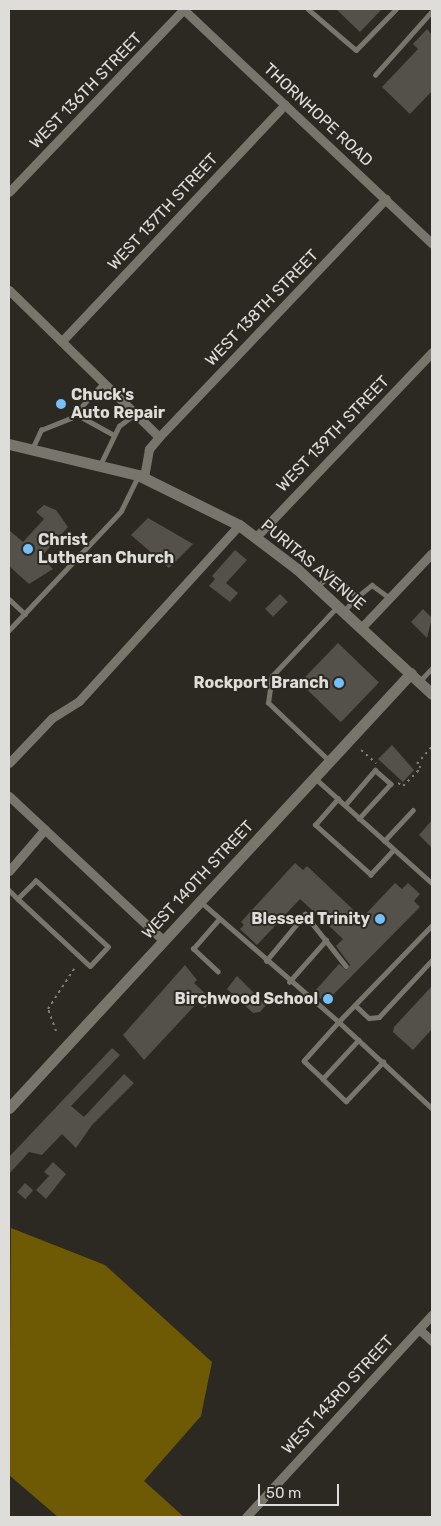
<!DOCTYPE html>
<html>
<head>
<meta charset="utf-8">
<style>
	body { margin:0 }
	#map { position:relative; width:441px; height:1526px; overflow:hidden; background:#2b2922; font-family:Rubik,sans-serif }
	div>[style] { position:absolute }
	.forest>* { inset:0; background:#6e5904 }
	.building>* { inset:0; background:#54514a; transform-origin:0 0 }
	.path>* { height:2px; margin-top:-1px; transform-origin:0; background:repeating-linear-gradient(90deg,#817f79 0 2.5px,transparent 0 6.5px) }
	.service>* { height:4.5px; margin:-2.25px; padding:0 2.25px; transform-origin:2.25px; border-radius:2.25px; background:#78756d }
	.minor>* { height:9px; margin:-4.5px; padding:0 4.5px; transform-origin:4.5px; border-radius:4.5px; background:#78756d }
	.tertiary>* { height:11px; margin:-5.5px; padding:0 5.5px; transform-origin:5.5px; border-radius:5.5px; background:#78756d }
	.dots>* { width:14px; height:14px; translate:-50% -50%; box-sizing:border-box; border:2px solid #2b2922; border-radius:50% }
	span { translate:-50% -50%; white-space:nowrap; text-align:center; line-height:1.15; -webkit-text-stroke:4px #2b2922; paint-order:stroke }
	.street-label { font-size:16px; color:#dfddd9 }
	.poi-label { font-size:16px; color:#dfddd9; font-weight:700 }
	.left { translate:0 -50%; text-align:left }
	.right { translate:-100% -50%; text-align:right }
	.frame { position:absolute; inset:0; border:10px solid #dfddd9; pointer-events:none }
	.scale { position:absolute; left:258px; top:1484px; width:81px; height:22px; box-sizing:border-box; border:2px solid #dfddd9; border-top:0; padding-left:6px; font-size:15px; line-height:18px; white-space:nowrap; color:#dfddd9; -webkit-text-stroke:4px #2b2922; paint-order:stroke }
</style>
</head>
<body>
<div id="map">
	<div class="forest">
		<i style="clip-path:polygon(11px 1228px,105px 1265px,212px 1362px,201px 1416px,144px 1481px,184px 1517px,58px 1517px,9px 1475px)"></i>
	</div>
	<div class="building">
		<i style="clip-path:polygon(336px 9px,382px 9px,360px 32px)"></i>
		<i style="clip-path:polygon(427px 29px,432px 35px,432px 91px,410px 114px,382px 87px,418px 49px,413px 44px)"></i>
		<i style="clip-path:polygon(44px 505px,56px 510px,68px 527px,41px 557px,53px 569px,29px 584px,9px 566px,9px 530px,23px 542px,44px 519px,36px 512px)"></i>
		<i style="clip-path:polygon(148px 518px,193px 544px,169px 568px,131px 535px)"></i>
		<i style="clip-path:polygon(235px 550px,247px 560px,226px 583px,238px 593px,230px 602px,209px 586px,215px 579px,212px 576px)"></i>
		<i style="left:280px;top:594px;width:11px;height:21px;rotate:45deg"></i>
		<i style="clip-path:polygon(423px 609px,432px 618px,427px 638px,411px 622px)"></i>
		<i style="left:338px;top:643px;width:57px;height:55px;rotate:44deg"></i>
		<i style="clip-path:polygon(392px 745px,414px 770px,403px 782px,378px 759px)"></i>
		<i style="clip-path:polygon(432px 820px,432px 848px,419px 835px)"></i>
		<i style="clip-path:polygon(295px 863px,303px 870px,307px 866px,362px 918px,395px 883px,402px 889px,408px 883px,420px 894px,414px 901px,420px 907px,325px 1003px,314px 992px,339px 964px,346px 970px,350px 965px,336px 946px,343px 939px,300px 899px,257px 945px,240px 929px,244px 925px,241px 922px)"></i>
		<i style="clip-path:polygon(185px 965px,197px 980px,194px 983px,212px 1000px,205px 1008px,198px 1002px,144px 1060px,123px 1035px)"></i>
		<i style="clip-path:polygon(237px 976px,266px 1005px,260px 1012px,253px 1013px,227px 989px)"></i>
		<i style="clip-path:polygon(432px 986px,432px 1029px,413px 1050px,393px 1032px,394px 1027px)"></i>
		<i style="clip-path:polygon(112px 1048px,120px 1055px,71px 1106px,84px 1117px,124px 1074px,134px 1083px,92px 1125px,76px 1148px,62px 1134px,42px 1155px,29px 1152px,9px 1174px,9px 1157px)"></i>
		<i style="clip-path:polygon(53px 1162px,66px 1174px,46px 1199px,36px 1190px,49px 1176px,44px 1172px)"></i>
		<i style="left:25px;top:1183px;width:11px;height:12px;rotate:41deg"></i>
	</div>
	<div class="path">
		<i style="left:361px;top:750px;width:20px;rotate:41deg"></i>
		<i style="left:398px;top:783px;width:6px;rotate:31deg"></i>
		<i style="left:403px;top:786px;width:25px;rotate:-45deg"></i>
		<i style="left:421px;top:768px;width:6px;rotate:-135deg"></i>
		<i style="left:417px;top:764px;width:23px;rotate:-50deg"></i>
		<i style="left:56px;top:1031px;width:23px;rotate:-110deg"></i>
		<i style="left:48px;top:1009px;width:48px;rotate:-57deg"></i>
	</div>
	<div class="service">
		<i style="left:308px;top:9px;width:63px;rotate:40.5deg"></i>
		<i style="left:356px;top:50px;width:57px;rotate:-45.7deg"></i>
		<i style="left:375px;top:75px;width:86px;rotate:-48.3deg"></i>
		<i style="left:76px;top:414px;width:43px;rotate:28.9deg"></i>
		<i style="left:33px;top:447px;width:19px;rotate:-65deg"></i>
		<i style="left:41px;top:430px;width:32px;rotate:-22deg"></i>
		<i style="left:71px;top:418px;width:49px;rotate:-47.5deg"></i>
		<i style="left:101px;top:463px;width:41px;rotate:-64.1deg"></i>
		<i style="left:119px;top:426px;width:20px;rotate:-37deg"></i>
		<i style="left:318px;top:586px;width:19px;rotate:-43deg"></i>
		<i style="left:332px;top:573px;width:35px;rotate:44deg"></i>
		<i style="left:357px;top:597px;width:18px;rotate:131deg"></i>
		<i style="left:357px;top:597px;width:19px;rotate:-39deg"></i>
		<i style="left:372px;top:585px;width:22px;rotate:36deg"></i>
		<i style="left:9px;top:599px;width:22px;rotate:43deg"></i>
		<i style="left:9px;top:630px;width:163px;rotate:-46.7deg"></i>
		<i style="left:121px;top:511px;width:39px;rotate:-64deg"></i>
		<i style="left:419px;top:682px;width:19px;rotate:-47deg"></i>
		<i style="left:329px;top:761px;width:84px;rotate:-136.4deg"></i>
		<i style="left:268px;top:703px;width:27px;rotate:-82deg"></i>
		<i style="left:272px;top:676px;width:96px;rotate:-46.7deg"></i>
		<i style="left:315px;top:778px;width:31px;rotate:42deg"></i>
		<i style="left:345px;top:805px;width:46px;rotate:-49.4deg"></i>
		<i style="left:375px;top:770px;width:21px;rotate:41deg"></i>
		<i style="left:391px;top:784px;width:47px;rotate:132.4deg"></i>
		<i style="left:384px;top:841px;width:42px;rotate:-46.9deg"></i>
		<i style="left:394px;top:850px;width:34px;rotate:133deg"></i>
		<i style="left:371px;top:875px;width:75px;rotate:-138.2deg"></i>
		<i style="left:315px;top:825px;width:35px;rotate:-49deg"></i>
		<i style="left:338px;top:799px;width:126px;rotate:41.8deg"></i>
		<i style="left:9px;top:890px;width:13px;rotate:45deg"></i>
		<i style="left:18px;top:899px;width:98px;rotate:42.9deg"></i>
		<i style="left:90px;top:966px;width:26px;rotate:-47deg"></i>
		<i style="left:108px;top:947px;width:98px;rotate:-137.5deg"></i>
		<i style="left:36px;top:881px;width:25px;rotate:135deg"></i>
		<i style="left:201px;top:902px;width:183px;rotate:41deg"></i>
		<i style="left:339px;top:1022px;width:52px;rotate:131.9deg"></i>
		<i style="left:304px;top:1061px;width:26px;rotate:43deg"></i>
		<i style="left:432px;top:926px;width:134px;rotate:134.1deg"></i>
		<i style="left:339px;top:1022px;width:127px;rotate:42.8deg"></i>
		<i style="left:266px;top:961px;width:61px;rotate:-50.3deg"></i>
		<i style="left:305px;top:914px;width:66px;rotate:51.7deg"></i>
		<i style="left:218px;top:972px;width:34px;rotate:-137deg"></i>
		<i style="left:193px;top:949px;width:40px;rotate:-49deg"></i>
		<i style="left:289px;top:982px;width:56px;rotate:-48.6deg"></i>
		<i style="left:355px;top:1005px;width:19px;rotate:43deg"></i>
		<i style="left:369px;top:1018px;width:10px;rotate:-6deg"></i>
		<i style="left:379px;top:1017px;width:78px;rotate:-47.1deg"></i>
		<i style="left:359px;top:1040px;width:53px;rotate:132.7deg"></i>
		<i style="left:323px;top:1079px;width:32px;rotate:44deg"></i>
		<i style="left:346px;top:1101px;width:54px;rotate:-46.5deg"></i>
	</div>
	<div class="minor">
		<i style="left:183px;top:9px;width:342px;rotate:43.3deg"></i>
		<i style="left:9px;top:192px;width:253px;rotate:-46.3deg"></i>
		<i style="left:9px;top:290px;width:210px;rotate:44.4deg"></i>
		<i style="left:159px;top:437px;width:16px;rotate:130deg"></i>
		<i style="left:149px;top:449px;width:28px;rotate:100deg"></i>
		<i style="left:62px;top:341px;width:325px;rotate:-46.7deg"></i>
		<i style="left:159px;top:437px;width:329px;rotate:-46.4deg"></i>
		<i style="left:256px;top:537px;width:255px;rotate:-46.4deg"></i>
		<i style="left:362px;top:627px;width:102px;rotate:-46.6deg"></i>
		<i style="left:9px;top:763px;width:62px;rotate:-46.3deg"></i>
		<i style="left:52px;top:718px;width:32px;rotate:-32deg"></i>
		<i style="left:79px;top:701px;width:238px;rotate:-47.7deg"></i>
		<i style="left:9px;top:796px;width:212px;rotate:43.1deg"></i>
		<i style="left:9px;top:871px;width:55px;rotate:-49.4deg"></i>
		<i style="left:419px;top:1329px;width:18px;rotate:43deg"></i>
		<i style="left:246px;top:1517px;width:275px;rotate:-47.4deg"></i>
	</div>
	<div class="tertiary">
		<i style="left:9px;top:444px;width:133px;rotate:13.5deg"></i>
		<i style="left:138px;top:475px;width:113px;rotate:26.3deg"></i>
		<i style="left:239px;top:525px;width:73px;rotate:37.2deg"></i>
		<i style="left:297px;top:569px;width:184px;rotate:42.8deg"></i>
		<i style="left:9px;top:1108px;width:592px;rotate:-47.26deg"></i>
	</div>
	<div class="dots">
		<i style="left:61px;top:404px;background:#76c0f7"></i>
		<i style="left:28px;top:549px;background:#76c0f7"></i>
		<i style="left:339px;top:683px;background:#76c0f7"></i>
		<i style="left:380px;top:919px;background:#76c0f7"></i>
		<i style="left:328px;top:999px;background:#76c0f7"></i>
	</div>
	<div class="street-label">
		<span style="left:86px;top:91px;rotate:-46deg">WEST 136TH STREET</span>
		<span style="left:318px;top:115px;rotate:43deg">THORNHOPE ROAD</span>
		<span style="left:163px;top:212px;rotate:-47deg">WEST 137TH STREET</span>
		<span style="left:262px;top:308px;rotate:-46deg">WEST 138TH STREET</span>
		<span style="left:333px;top:434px;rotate:-46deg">WEST 139TH STREET</span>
		<span style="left:313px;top:565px;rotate:40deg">PURITAS AVENUE</span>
		<span style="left:198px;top:880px;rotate:-47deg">WEST 140TH STREET</span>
		<span style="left:338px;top:1395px;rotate:-47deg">WEST 143RD STREET</span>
	</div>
	<div class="poi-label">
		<span class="left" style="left:71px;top:404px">Chuck's<br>Auto Repair</span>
		<span class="left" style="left:38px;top:549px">Christ<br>Lutheran Church</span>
		<span class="right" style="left:329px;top:683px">Rockport Branch</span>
		<span class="right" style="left:370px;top:919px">Blessed Trinity</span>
		<span class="right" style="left:318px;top:999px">Birchwood School</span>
	</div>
	<div class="frame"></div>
	<div class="scale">50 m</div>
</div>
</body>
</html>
